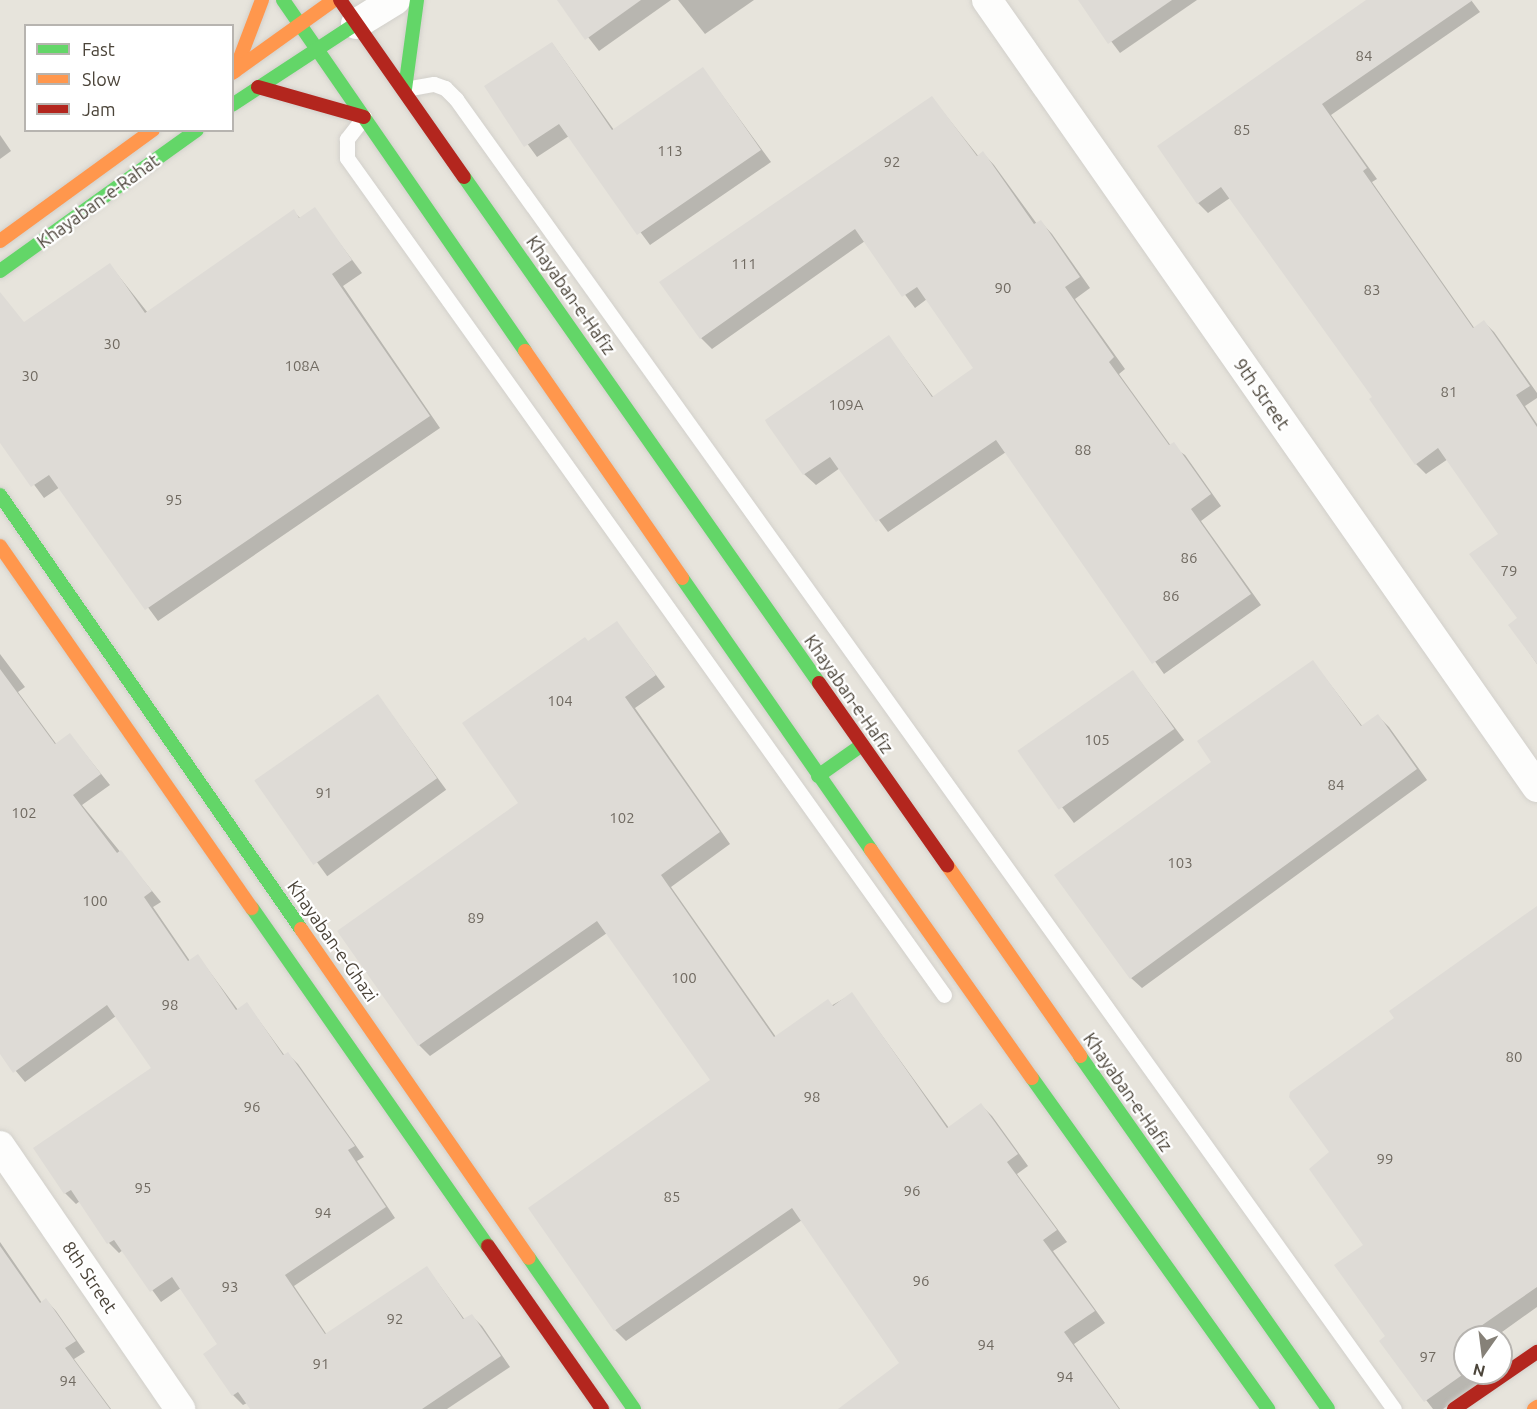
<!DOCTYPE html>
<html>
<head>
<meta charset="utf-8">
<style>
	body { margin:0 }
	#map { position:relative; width:1537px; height:1409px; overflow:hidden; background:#f4f2ee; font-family:Ubuntu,sans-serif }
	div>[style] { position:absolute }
	.residential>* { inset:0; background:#e7e4dc }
	.shadow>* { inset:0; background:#0003; transform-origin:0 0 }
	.building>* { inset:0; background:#dedbd6; transform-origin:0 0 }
	.roads { filter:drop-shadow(0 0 2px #d2d0cb) drop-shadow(0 0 2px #d2d0cb) }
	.lane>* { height:15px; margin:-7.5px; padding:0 7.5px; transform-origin:7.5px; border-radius:7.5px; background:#fdfdfc }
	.street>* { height:30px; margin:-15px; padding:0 15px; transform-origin:15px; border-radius:15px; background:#fdfdfc }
	.fast>* { height:14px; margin:-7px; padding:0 7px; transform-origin:7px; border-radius:7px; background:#63d668 }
	.slow>* { height:14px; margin:-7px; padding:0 7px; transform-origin:7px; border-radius:7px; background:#ff974d }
	.jam>* { height:14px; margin:-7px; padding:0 7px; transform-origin:7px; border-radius:7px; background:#b3261e }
	span { translate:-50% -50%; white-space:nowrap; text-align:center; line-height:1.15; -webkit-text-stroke:4.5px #fff; paint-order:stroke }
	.number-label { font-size:15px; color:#706a61 }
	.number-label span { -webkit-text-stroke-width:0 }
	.street-label { font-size:18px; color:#4b4439 }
	.legend { position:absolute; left:24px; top:24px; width:210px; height:108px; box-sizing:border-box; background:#fff; border:2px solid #b7b4b0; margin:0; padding:8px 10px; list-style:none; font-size:18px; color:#4b4439 }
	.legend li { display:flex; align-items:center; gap:12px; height:30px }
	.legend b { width:30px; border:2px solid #b7b4b0 }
	.north { position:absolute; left:1453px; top:1325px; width:60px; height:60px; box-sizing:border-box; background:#fff; border:2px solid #b7b4b0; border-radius:50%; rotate:194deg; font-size:16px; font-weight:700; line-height:24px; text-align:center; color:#4b4439 }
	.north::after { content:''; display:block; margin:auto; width:21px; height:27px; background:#868178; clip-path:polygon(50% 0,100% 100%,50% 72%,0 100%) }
</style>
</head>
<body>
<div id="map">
	<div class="residential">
		<i style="clip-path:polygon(evenodd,0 0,1537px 0,1537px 1409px,0 1409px,0 0,26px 26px,232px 26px,232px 130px,26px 130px,26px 26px,0 0,1465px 1337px,1501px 1337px,1501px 1373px,1465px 1373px,1465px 1337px)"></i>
	</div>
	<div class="shadow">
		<i style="clip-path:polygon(559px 0,671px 0,599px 51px)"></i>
		<i style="clip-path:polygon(678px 0,754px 0,705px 34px)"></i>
		<i style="clip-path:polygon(1080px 0,1197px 0,1120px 53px)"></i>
		<i style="clip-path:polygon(1370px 0,1471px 0,1480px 12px,1331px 115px,1377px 179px,1372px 182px,1475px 329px,1484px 322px,1494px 332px,1537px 393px,1537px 398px,1525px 406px,1537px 424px,1537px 664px,1510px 625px,1519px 619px,1500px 534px,1448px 459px,1426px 474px,1416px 464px,1374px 397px,1230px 198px,1208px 213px,1198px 203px)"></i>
		<i style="clip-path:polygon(552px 43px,614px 130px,703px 69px,771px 162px,650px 245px,569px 136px,537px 157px,486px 87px)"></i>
		<i style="clip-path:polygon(932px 98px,979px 157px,983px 153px,994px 165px,1037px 224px,1041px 222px,1052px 234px,1090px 288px,1075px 299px,1125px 369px,1119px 374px,1171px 446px,1185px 455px,1221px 506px,1201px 521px,1261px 605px,1164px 674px,1006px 452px,888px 532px,840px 468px,816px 485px,804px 474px,889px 337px,934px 398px,975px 368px,927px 299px,915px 308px,865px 241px,712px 349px,701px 338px)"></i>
		<i style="clip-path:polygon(0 135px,11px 151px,0 159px)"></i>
		<i style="clip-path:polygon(314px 209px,362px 273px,343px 286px,440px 428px,158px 621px,60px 487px,44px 498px,0 439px,0 321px,24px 324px,110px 265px,148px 313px,293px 211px,301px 219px)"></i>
		<i style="clip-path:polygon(617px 623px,665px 687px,635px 708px,730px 844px,671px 887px,776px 1037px,852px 994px,949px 1128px,981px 1105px,992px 1116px,1028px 1166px,1017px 1174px,1067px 1242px,1053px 1251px,1105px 1323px,1074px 1344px,1120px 1409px,840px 1409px,901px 1363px,802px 1220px,626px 1341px,615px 1330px,712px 1081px,607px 933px,430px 1056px,419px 1045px,588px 643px)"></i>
		<i style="clip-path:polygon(0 654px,25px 687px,18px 692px,57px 745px,70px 735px,110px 785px,82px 805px,161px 902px,153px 907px,190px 961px,198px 956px,238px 1010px,247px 1004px,285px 1056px,288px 1054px,298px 1064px,364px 1157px,357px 1161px,395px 1218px,294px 1286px,327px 1335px,427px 1268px,465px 1320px,472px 1316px,482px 1326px,510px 1367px,447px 1409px,252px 1409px,247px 1403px,243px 1405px,233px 1395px,219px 1344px,181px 1288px,161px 1302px,123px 1250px,119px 1253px,109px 1243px,80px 1201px,76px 1204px,65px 1193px,35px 1148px,153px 1069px,116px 1016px,25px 1082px,0 1052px)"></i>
		<i style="clip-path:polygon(1313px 662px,1363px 727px,1378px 716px,1389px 727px,1427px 780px,1142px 988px,1131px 978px,1214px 762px)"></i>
		<i style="left:1133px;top:672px;width:85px;height:138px;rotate:53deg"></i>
		<i style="left:378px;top:696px;width:116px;height:147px;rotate:54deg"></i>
		<i style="clip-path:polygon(1537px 908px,1537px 1307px,1495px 1337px,1465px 1337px,1465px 1373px,1493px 1373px,1443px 1409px,1433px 1409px,1381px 1341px,1387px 1337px,1365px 1245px,1331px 1152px,1396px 1018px)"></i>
		<i style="clip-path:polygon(0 1242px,42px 1303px,46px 1300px,56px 1311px,85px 1352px,74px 1359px,111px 1409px,0 1409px)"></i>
	</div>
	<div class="building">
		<i style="clip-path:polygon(557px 0,641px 0,585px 40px)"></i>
		<i style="clip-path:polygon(1078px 0,1172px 0,1108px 44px)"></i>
		<i style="clip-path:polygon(1366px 0,1473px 0,1322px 104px,1367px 168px,1363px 171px,1473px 328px,1484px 320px,1530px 386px,1516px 395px,1537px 427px,1537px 664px,1508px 625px,1517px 618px,1469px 554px,1498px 534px,1438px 448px,1415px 465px,1369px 399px,1372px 397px,1221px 187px,1197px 204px,1157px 146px)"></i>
		<i style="clip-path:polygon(552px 42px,612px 130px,703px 67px,761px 150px,637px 235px,559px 124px,524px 147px,484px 86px)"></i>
		<i style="clip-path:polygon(932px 96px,977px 156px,983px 151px,1034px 224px,1041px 220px,1080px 277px,1065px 287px,1114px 357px,1109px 362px,1169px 445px,1174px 442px,1211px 494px,1191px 509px,1251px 594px,1152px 664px,996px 440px,876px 522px,830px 457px,803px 475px,767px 424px,765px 420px,889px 335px,932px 397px,973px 368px,917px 287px,902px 297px,855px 229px,700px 339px,659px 282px)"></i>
		<i style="clip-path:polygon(315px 207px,352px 260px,332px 274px,430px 416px,145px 610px,49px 475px,31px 487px,0 443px,0 292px,24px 322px,110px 263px,145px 313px,294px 209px,299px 218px)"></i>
		<i style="clip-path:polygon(617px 621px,656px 675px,625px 697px,720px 832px,661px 875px,774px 1037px,828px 999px,833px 1006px,852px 992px,947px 1128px,981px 1103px,1018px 1154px,1007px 1162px,1057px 1230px,1043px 1240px,1095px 1311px,1064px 1332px,1119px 1409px,838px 1409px,899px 1363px,792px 1208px,614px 1331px,528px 1208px,710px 1080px,597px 921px,418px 1046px,337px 931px,518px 803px,462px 723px,585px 637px,588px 641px)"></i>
		<i style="clip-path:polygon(1313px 660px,1361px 726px,1378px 714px,1417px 769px,1130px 979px,1054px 875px,1211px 762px,1197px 741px)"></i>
		<i style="clip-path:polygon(0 669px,55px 744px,70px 733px,101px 774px,73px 795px,117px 853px,121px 850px,152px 891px,144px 897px,188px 961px,198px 954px,236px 1010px,247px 1002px,283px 1055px,288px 1052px,355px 1146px,348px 1150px,386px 1207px,285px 1275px,325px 1334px,427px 1266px,463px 1319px,472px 1314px,501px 1356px,422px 1409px,250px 1409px,238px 1392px,232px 1396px,203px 1354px,217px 1344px,172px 1277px,150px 1292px,114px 1240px,107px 1244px,71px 1190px,64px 1194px,33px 1148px,151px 1068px,107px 1005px,13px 1073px,0 1054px)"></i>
		<i style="left:1133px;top:670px;width:72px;height:141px;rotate:55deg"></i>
		<i style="left:378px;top:694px;width:103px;height:151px;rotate:55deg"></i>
		<i style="clip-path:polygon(1537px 906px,1537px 1287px,1465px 1337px,1465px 1373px,1424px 1402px,1379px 1341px,1385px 1336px,1334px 1265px,1363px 1245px,1309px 1169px,1329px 1152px,1289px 1097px,1290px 1092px,1394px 1018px,1389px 1011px)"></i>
		<i style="clip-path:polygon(0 1246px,40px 1303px,46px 1298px,76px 1341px,65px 1348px,110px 1409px,0 1409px)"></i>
	</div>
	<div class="roads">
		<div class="lane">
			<i style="left:405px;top:89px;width:29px;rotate:-10deg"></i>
			<i style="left:434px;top:84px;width:12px;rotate:20deg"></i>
			<i style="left:445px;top:88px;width:16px;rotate:45deg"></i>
			<i style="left:456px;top:99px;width:1611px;rotate:54.4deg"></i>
			<i style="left:364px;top:117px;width:28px;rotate:128deg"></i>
			<i style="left:347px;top:139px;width:19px;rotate:90deg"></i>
			<i style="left:347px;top:158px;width:1028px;rotate:54.5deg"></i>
		</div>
		<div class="street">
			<i style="left:987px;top:0;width:960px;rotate:55.05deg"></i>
			<i style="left:356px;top:24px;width:46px;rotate:-31.6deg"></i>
			<i style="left:0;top:1146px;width:319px;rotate:55.6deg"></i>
		</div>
		<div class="fast">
			<i style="left:283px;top:0;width:426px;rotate:55.4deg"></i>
			<i style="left:405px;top:89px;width:90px;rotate:-82.3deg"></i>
			<i style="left:232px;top:105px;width:148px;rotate:-33.2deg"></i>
			<i style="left:464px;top:177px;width:618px;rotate:54.95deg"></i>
			<i style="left:0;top:271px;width:242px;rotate:-35.6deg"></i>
			<i style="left:0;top:495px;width:528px;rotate:55.26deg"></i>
			<i style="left:682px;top:578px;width:331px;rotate:55.2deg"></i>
			<i style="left:818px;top:776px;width:54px;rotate:-35.2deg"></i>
			<i style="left:252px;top:908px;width:412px;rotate:55.1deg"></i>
			<i style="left:1080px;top:1056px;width:431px;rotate:54.9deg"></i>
			<i style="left:1032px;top:1078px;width:407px;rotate:54.5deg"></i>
			<i style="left:529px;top:1258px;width:184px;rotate:55.2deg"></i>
		</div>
		<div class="slow">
			<i style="left:235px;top:71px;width:76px;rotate:-69.2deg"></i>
			<i style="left:232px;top:73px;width:125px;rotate:-35.6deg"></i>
			<i style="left:0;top:241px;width:189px;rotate:-36deg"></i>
			<i style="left:525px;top:351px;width:276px;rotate:55.3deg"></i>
			<i style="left:0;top:546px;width:441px;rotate:55.2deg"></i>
			<i style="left:871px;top:850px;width:279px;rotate:54.8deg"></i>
			<i style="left:947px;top:865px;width:233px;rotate:55.1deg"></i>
			<i style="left:301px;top:929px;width:400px;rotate:55.3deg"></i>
			<i style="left:1534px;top:1409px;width:4px;rotate:-34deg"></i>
		</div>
		<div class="jam">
			<i style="left:340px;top:0;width:216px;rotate:55deg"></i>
			<i style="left:258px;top:87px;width:110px;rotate:15.8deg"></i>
			<i style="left:819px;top:683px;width:223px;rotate:54.9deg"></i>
			<i style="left:488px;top:1246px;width:199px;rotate:55deg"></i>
			<i style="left:1454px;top:1409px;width:101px;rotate:-34.5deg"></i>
		</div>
	</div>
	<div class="number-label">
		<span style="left:1364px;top:56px">84</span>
		<span style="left:1242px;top:130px">85</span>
		<span style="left:670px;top:151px">113</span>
		<span style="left:892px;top:162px">92</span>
		<span style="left:744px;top:264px">111</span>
		<span style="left:1003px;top:288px">90</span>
		<span style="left:1372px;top:290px">83</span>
		<span style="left:112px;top:344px">30</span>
		<span style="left:302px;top:366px">108A</span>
		<span style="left:30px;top:376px">30</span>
		<span style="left:1449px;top:392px">81</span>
		<span style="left:846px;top:405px">109A</span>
		<span style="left:1083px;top:450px">88</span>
		<span style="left:174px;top:500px">95</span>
		<span style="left:1189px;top:558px">86</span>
		<span style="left:1509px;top:571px">79</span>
		<span style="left:1171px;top:596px">86</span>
		<span style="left:560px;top:701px">104</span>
		<span style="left:1097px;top:740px">105</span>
		<span style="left:1336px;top:785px">84</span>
		<span style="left:324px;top:793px">91</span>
		<span style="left:24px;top:813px">102</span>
		<span style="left:622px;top:818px">102</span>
		<span style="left:1180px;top:863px">103</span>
		<span style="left:95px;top:901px">100</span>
		<span style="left:476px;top:918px">89</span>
		<span style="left:684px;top:978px">100</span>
		<span style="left:170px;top:1005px">98</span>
		<span style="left:1514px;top:1057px">80</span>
		<span style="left:812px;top:1097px">98</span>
		<span style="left:252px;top:1107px">96</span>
		<span style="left:1385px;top:1159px">99</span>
		<span style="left:143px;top:1188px">95</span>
		<span style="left:912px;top:1191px">96</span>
		<span style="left:672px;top:1197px">85</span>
		<span style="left:323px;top:1213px">94</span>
		<span style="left:921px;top:1281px">96</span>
		<span style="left:230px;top:1287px">93</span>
		<span style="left:395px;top:1319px">92</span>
		<span style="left:986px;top:1345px">94</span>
		<span style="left:1428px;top:1357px">97</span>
		<span style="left:321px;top:1364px">91</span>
		<span style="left:1065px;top:1377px">94</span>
		<span style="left:68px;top:1381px">94</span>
	</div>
	<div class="street-label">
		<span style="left:98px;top:201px;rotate:-36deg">Khayaban-e-Rahat</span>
		<span style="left:571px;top:295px;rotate:55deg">Khayaban-e-Hafiz</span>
		<span style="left:1262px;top:394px;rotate:55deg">9th Street</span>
		<span style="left:849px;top:694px;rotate:55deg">Khayaban-e-Hafiz</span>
		<span style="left:333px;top:941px;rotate:55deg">Khayaban-e-Ghazi</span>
		<span style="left:1128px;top:1092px;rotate:55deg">Khayaban-e-Hafiz</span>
		<span style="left:90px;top:1277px;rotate:56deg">8th Street</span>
	</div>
	<ul class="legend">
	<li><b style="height:8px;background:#63d668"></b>Fast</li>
	<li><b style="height:8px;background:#ff974d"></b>Slow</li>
	<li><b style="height:8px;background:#b3261e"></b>Jam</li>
	</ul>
	<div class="north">N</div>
</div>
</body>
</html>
